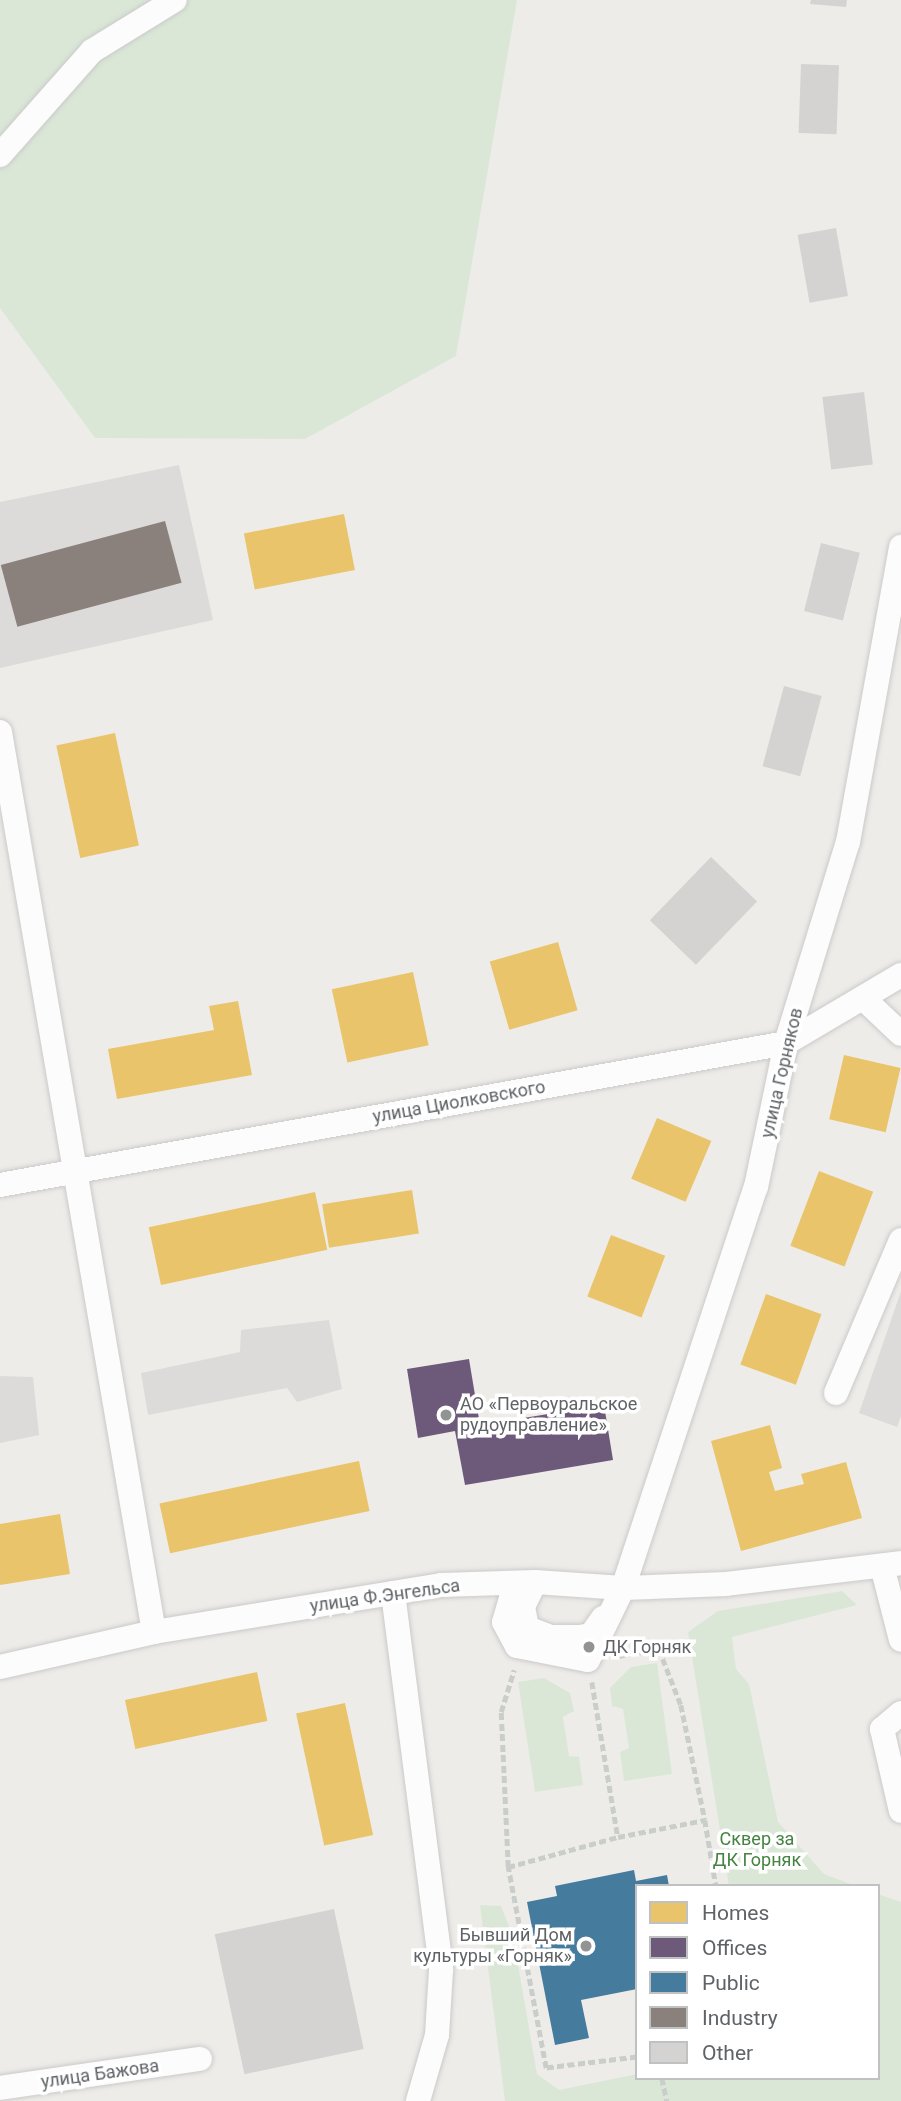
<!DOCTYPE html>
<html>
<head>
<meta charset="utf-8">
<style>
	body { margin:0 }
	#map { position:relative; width:901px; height:2101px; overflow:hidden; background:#eeece9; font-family:Roboto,sans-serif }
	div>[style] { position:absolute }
	.industrial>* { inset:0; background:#dddbda }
	.green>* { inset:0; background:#dae7d7 }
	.homes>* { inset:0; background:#e9c46a; transform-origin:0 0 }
	.offices>* { inset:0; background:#6d597a }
	.public>* { inset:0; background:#457b9d }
	.industry>* { inset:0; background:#8a817c; transform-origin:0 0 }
	.building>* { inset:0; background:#d5d3d2; transform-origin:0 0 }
	.path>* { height:4.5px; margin-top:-2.25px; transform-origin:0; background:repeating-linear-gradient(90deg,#cacecb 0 7px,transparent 0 10.5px) }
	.roads { filter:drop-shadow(0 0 2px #cbcac9) drop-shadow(0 0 2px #cbcac9) }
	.minor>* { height:24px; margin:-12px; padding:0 12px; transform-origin:12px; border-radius:12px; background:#fcfcfc }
	.dots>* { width:19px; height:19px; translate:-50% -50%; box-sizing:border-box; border:4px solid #fff; border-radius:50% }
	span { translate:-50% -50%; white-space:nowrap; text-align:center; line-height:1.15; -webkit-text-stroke:7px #fff; paint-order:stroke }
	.street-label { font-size:18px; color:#5f6366 }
	.poi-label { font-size:18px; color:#5f6366 }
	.left { translate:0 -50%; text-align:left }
	.right { translate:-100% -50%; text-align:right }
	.park-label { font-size:18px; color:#448341 }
	.legend { position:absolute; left:635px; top:1884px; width:245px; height:196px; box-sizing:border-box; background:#fff; border:2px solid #bfc1c2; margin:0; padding:9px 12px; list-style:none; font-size:21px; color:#5f6366 }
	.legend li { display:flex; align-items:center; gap:14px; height:35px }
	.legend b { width:35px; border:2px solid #bfc1c2 }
</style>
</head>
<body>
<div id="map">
	<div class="industrial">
		<i style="clip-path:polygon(179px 465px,213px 620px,0 668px,0 502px)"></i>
		<i style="clip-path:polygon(901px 1291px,901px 1416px,897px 1427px,859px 1413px)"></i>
		<i style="clip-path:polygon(329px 1320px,342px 1389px,297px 1402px,287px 1388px,148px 1415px,141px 1373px,240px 1352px,241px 1330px)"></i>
		<i style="clip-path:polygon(0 1376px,33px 1377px,39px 1435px,0 1443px)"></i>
	</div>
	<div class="green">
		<i style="clip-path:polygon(0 0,517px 0,456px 356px,305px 439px,95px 438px,0 308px)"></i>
		<i style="clip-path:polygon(842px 1591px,857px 1605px,732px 1637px,736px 1669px,749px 1684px,778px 1822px,824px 1874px,856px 1886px,729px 1886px,688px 1632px,718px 1611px)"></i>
		<i style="clip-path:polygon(657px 1663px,672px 1774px,624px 1781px,620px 1752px,629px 1748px,623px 1709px,612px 1706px,610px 1688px,631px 1667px)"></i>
		<i style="clip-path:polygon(544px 1678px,570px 1693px,574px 1711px,563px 1717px,569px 1756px,579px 1757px,583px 1785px,535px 1792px,518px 1682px)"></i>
		<i style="clip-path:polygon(878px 1894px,901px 1902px,901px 2101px,505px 2101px,480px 1905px,501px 1906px,513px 1936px,537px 2074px,559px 2090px,637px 2074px,637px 2078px,878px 2078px)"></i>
	</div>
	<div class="homes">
		<i style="left:344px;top:514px;width:57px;height:102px;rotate:79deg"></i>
		<i style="left:115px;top:733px;width:115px;height:60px;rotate:78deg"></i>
		<i style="left:558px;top:942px;width:71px;height:71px;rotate:74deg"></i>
		<i style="left:413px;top:972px;width:75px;height:83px;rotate:78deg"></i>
		<i style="clip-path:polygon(238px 1001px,252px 1075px,117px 1099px,108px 1049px,214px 1030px,209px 1006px)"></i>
		<i style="left:844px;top:1055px;width:58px;height:66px;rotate:13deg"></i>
		<i style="left:657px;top:1118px;width:59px;height:66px;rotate:23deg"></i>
		<i style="left:819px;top:1171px;width:58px;height:80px;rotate:21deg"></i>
		<i style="left:412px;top:1190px;width:44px;height:91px;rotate:81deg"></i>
		<i style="left:315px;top:1192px;width:59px;height:170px;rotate:78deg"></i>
		<i style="left:611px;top:1235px;width:58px;height:66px;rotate:21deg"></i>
		<i style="left:766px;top:1294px;width:59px;height:75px;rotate:20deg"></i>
		<i style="clip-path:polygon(770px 1425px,782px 1468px,769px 1472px,775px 1491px,804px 1484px,801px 1474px,846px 1462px,862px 1518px,741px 1551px,711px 1441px)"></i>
		<i style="left:359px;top:1461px;width:51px;height:204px;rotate:78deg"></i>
		<i style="clip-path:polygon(60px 1514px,70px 1574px,0 1585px,0 1524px)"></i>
		<i style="left:257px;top:1672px;width:50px;height:135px;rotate:78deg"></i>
		<i style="left:345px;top:1703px;width:135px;height:50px;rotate:78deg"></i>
	</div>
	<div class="offices">
		<i style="clip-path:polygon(469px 1359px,480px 1425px,604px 1405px,613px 1460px,465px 1485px,455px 1431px,418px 1438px,407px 1369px)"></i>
	</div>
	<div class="public">
		<i style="clip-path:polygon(634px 1870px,636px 1881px,667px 1875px,669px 1886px,637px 1886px,637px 1989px,581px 2000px,589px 2038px,555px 2045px,527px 1902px,557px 1896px,555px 1886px)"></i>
	</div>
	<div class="industry">
		<i style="left:165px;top:521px;width:64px;height:170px;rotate:75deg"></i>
	</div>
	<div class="building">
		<i style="clip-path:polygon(811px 0,847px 0,846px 7px,810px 4px)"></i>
		<i style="left:801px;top:64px;width:38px;height:69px;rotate:2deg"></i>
		<i style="left:836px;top:228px;width:69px;height:39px;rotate:80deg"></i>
		<i style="left:864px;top:392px;width:73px;height:42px;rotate:83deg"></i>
		<i style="left:821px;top:543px;width:40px;height:70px;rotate:14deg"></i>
		<i style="left:784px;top:686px;width:39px;height:83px;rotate:15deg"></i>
		<i style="left:711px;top:857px;width:64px;height:88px;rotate:44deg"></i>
		<i style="left:334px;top:1909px;width:143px;height:122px;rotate:78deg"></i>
	</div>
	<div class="path">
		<i style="left:618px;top:1656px;width:42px;rotate:-9.7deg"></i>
		<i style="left:659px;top:1649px;width:60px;rotate:68.6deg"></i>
		<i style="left:681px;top:1705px;width:117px;rotate:78.2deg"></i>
		<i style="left:592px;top:1682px;width:157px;rotate:80.5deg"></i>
		<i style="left:508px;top:1867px;width:155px;rotate:-92.6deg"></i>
		<i style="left:501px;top:1712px;width:44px;rotate:-72.8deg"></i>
		<i style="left:637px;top:2057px;width:92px;rotate:173.1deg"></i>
		<i style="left:546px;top:2068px;width:205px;rotate:-100.7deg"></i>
		<i style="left:508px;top:1867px;width:114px;rotate:-15.3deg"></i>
		<i style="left:618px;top:1837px;width:89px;rotate:-11.1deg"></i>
		<i style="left:705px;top:1820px;width:67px;rotate:80.5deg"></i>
		<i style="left:662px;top:2078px;width:24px;rotate:78deg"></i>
	</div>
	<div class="roads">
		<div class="minor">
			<i style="left:0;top:155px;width:139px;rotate:-48.5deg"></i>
			<i style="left:92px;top:51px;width:97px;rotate:-31.6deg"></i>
			<i style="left:0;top:732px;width:913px;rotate:80.29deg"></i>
			<i style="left:863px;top:998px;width:52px;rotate:43.5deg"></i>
			<i style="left:0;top:1185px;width:799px;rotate:-10.24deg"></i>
			<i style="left:786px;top:1043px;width:134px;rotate:-30.6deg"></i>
			<i style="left:836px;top:1393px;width:166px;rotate:-67deg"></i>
			<i style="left:882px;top:1566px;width:76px;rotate:75.6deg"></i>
			<i style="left:535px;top:1582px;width:29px;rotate:146deg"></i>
			<i style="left:511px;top:1598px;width:25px;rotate:106deg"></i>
			<i style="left:504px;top:1622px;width:27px;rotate:62deg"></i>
			<i style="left:517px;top:1646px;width:72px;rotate:11.2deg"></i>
			<i style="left:588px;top:1660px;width:80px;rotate:-64.1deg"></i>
			<i style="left:623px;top:1588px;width:422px;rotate:-71.7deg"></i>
			<i style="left:756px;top:1187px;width:147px;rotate:-78.2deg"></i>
			<i style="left:786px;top:1043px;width:210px;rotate:-72.9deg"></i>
			<i style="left:848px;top:842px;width:300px;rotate:-79.8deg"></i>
			<i style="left:535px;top:1582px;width:28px;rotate:116deg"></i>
			<i style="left:523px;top:1607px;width:21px;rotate:79deg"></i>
			<i style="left:527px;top:1628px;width:26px;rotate:21deg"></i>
			<i style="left:551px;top:1637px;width:28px"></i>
			<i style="left:579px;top:1637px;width:12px;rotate:-9deg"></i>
			<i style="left:591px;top:1635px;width:21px;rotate:-55deg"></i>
			<i style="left:393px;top:1593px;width:380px;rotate:82.7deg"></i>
			<i style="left:441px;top:1970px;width:65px;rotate:93.5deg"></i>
			<i style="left:437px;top:2035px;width:69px;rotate:106.1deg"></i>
			<i style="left:0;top:1667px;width:158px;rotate:-12.8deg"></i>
			<i style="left:154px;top:1632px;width:291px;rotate:-9.3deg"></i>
			<i style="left:441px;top:1585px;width:94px;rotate:-1.8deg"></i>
			<i style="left:535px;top:1582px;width:88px;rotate:3.9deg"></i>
			<i style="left:623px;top:1588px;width:103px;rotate:-2.2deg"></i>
			<i style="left:726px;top:1584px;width:176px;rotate:-6.8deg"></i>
			<i style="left:901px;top:1713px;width:25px;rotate:140deg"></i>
			<i style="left:882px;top:1729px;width:84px;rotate:77deg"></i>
			<i style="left:0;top:2088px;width:202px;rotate:-8.3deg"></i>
		</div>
	</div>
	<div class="dots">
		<i style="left:446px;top:1415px;background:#919394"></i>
		<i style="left:589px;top:1647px;background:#919394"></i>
		<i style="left:586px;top:1946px;background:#919394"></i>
	</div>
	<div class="street-label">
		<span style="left:782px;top:1073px;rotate:-77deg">улица Горняков</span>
		<span style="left:459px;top:1102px;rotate:-10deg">улица Циолковского</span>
		<span style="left:385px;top:1596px;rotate:-8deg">улица Ф.Энгельса</span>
		<span style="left:100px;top:2074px;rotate:-8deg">улица Бажова</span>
	</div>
	<div class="poi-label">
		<span class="left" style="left:460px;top:1415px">АО «Первоуральское<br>рудоуправление»</span>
		<span class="left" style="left:603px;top:1647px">ДК Горняк</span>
		<span class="right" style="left:572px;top:1946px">Бывший Дом<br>культуры «Горняк»</span>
	</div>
	<div class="park-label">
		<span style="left:757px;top:1850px">Сквер за<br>ДК Горняк</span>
	</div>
	<ul class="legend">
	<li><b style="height:19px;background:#e9c46a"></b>Homes</li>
	<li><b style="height:19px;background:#6d597a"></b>Offices</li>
	<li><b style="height:19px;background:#457b9d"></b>Public</li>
	<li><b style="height:19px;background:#8a817c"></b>Industry</li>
	<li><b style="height:19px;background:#d5d3d2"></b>Other</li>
	</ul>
</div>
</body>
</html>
